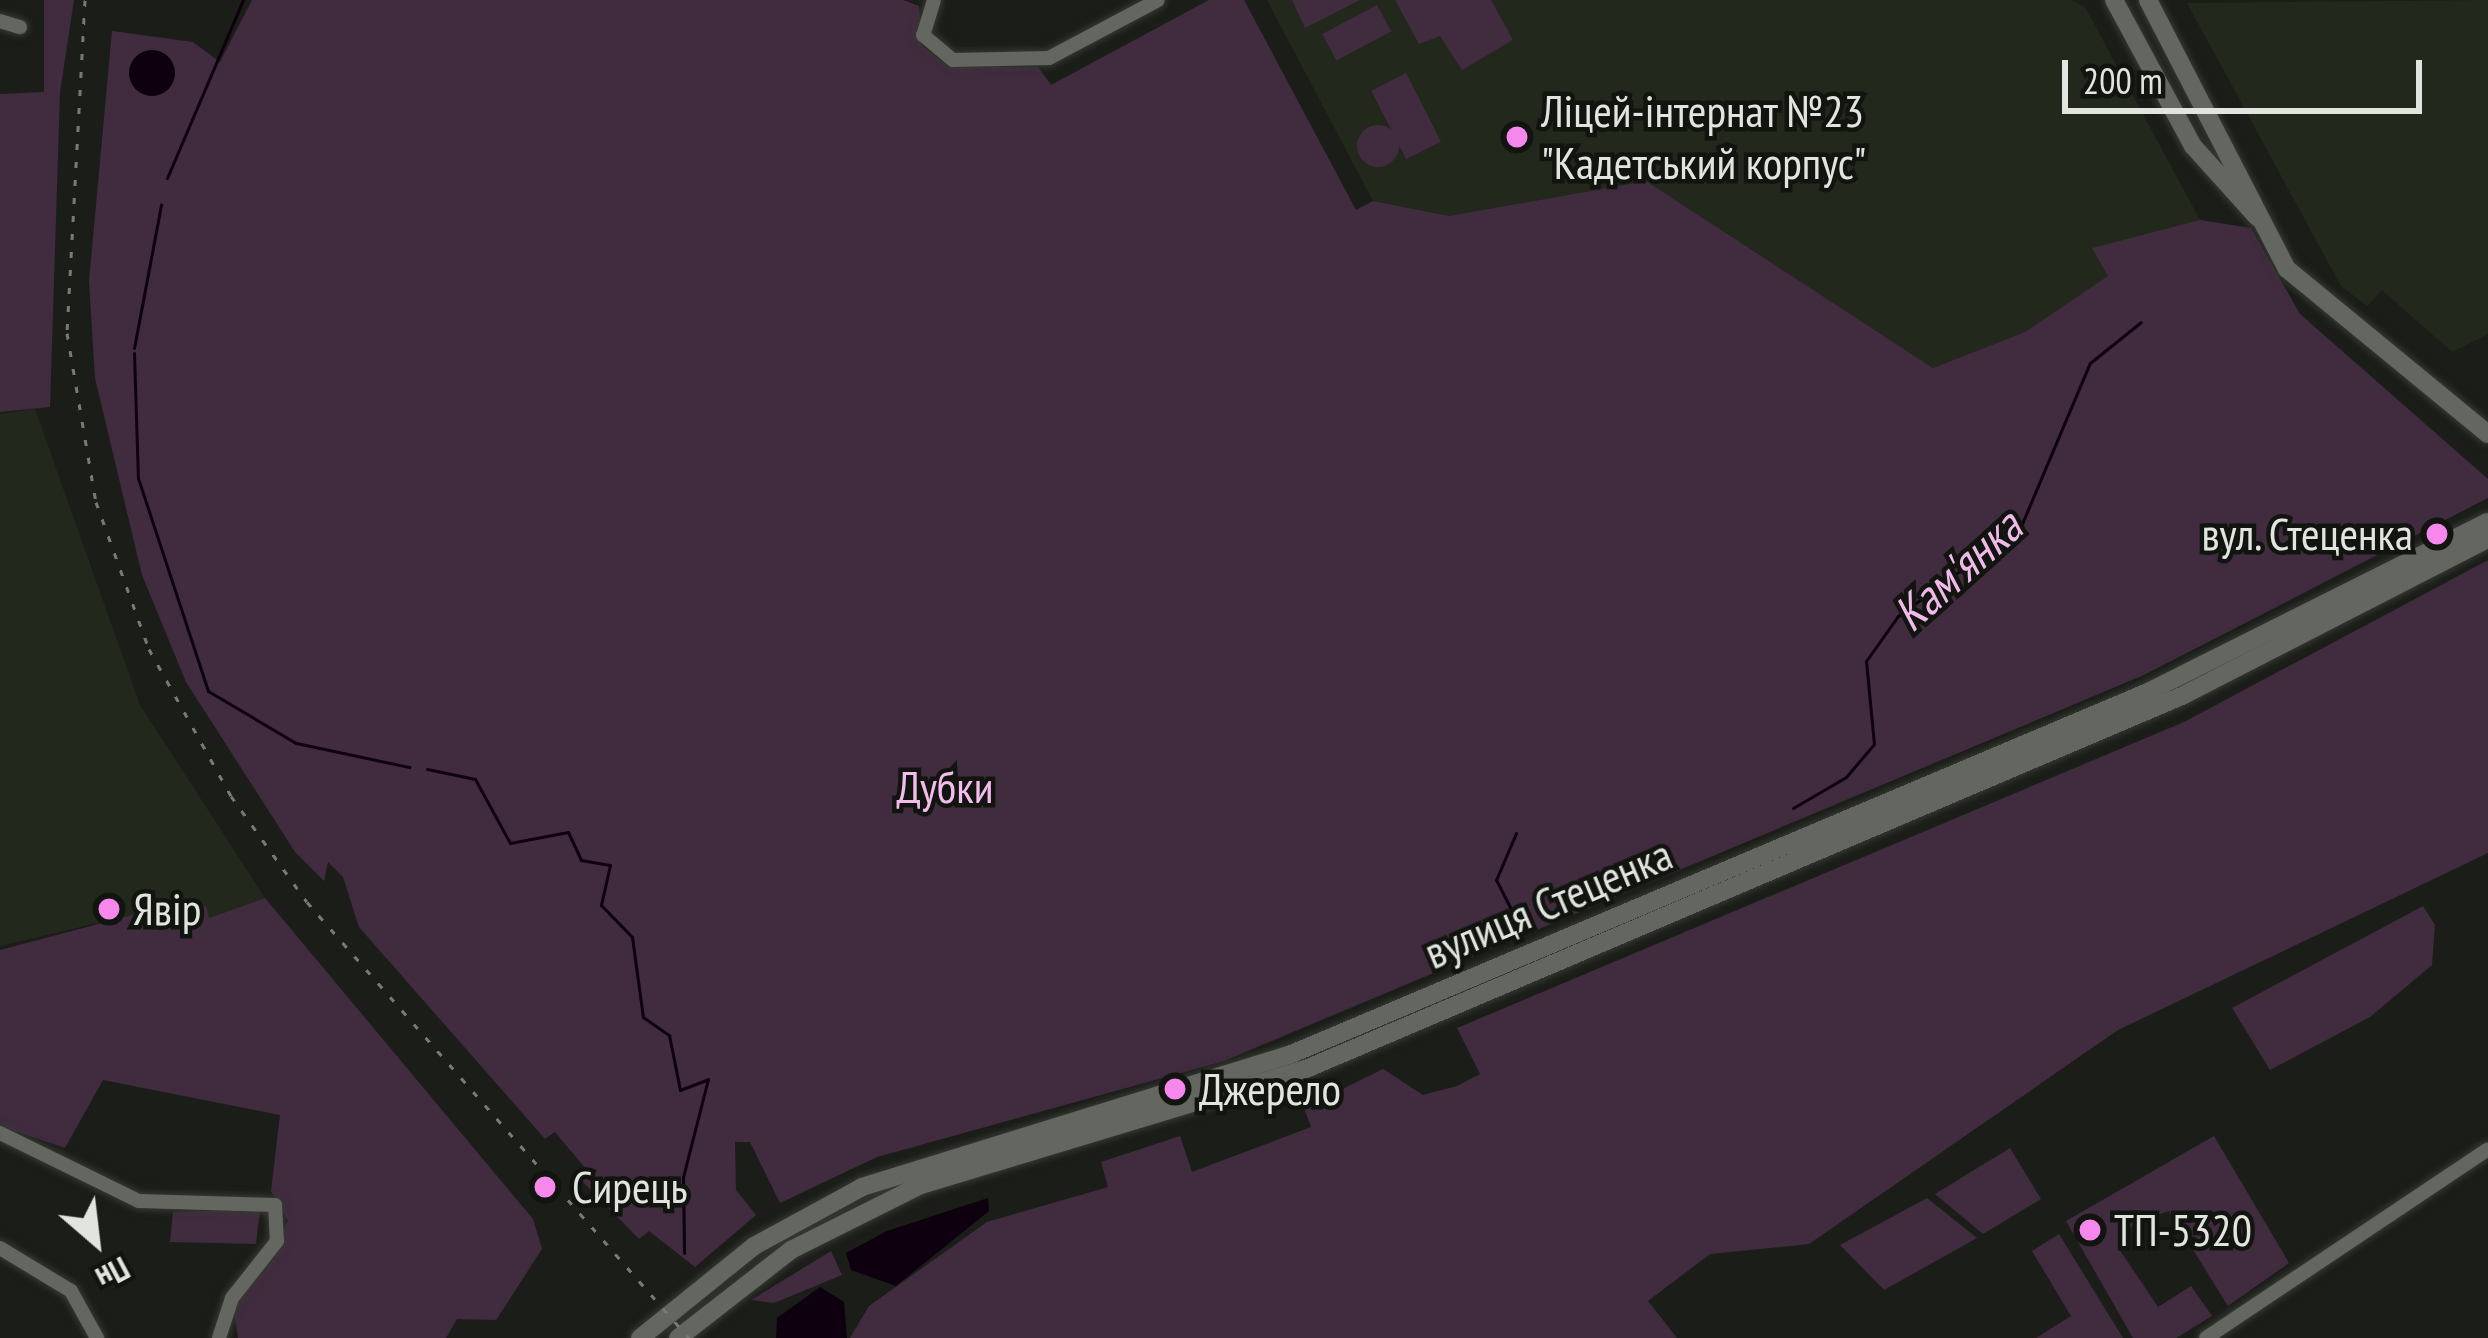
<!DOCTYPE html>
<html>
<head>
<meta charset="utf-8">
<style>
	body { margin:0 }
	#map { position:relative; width:2488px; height:1338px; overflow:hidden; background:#1b1e18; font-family:"PT Sans Narrow",sans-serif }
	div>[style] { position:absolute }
	.built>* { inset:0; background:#23281d }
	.green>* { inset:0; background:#412b3f; transform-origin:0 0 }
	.round { border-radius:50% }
	.water>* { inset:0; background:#0f000f }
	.stream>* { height:3px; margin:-1.5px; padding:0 1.5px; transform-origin:1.5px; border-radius:1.5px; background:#0f000f }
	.roads { filter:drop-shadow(0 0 3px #363834) drop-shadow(0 0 3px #363834) }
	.street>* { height:14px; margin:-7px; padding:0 7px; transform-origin:7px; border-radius:7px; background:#646760 }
	.secondary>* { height:18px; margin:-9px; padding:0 9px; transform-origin:9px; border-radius:9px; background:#646760 }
	.rail>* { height:3px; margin-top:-1.5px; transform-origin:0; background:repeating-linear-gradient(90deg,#787a75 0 6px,transparent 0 18px) }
	.dots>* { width:33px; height:33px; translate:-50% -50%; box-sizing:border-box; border:6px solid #12150f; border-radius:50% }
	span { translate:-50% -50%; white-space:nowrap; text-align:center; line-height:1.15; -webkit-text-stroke:9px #12150f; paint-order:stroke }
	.poi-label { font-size:45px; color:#e2e4e0 }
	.left { translate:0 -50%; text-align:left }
	.right { translate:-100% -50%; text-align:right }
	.park-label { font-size:45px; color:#f4bced }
	.street-label { font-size:45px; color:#e2e4e0 }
	.water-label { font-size:48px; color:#f0b9ea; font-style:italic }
	.north { position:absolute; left:36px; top:1182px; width:120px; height:120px; -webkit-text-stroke:9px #12150f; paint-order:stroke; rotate:152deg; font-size:33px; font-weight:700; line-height:48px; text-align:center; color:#e2e4e0 }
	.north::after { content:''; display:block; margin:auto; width:42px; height:54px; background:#e2e4e0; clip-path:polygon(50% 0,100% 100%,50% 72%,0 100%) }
	.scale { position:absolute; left:2062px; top:60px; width:360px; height:54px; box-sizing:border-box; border:6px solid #e2e4e0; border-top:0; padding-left:15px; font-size:36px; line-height:42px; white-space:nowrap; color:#e2e4e0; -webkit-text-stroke:9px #12150f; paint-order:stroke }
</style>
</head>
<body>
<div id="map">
	<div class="built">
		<i style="clip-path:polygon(1267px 0,2071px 0,2085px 7px,2200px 220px,2093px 248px,2109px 276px,2025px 332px,1933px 368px,1646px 181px,1449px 216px,1373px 201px)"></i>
		<i style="clip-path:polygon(2488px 0,2488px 334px,2452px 352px,2382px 290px,2367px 306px,2341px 286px,2187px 3px)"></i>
		<i style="clip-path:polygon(35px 409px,140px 705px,265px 898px,208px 918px,206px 907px,140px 913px,0 946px,0 414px)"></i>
	</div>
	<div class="green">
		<i style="clip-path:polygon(44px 0,74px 0,60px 92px,50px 407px,0 412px,0 94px,44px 92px)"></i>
		<i style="clip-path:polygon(252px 0,903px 0,919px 6px,922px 46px,949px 67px,1038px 67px,1051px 85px,1209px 0,1244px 0,1356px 210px,1373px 201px,1449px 216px,1646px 181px,1933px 368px,2025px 332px,2108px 276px,2092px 248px,2200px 220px,2251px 228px,2300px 314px,2488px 479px,2488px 498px,2144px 675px,1224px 1061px,877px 1157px,780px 1203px,750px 1142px,735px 1142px,736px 1190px,756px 1215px,695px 1267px,649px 1231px,639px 1239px,578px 1177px,586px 1169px,555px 1132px,545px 1139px,359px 927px,343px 877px,328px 862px,324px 881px,295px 852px,186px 682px,142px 575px,95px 378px,89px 281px,112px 31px,193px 42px,220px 62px)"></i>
		<i style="clip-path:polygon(1292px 0,1360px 0,1305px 28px)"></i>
		<i style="clip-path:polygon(1395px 0,1491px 0,1513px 40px,1462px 70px,1440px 36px,1419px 44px)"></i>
		<i style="left:1377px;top:5px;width:30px;height:62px;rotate:62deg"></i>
		<i style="left:1406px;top:73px;width:77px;height:39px;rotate:63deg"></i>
		<i class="round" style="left:1357px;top:125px;width:42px;height:42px"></i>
		<i style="clip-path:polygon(2488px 560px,2488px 853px,2118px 1030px,1809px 1244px,1710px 1254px,1648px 1301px,1677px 1338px,850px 1338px,869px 1306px,987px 1222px,1108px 1187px,1101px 1162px,1180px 1136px,1192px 1172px,1311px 1127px,1304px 1108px,1383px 1069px,1423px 1095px,1457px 1086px,1480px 1074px,1457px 1028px,2184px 722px)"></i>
		<i style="clip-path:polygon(265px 898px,533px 1219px,542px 1249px,496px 1320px,457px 1319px,446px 1338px,238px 1338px,233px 1308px,288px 1221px,271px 1191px,280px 1115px,103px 1080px,65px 1148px,0 1126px,0 950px,140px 913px,206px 906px,209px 918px)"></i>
		<i style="clip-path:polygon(2423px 906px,2435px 925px,2432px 965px,2370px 1017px,2270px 1070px,2232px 1008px)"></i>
		<i style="clip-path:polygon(2214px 1136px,2289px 1263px,2228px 1306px,2169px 1211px,2141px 1220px,2119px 1236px,2119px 1249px,2158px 1307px,2191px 1286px,2212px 1316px,2176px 1338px,2133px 1338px,2066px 1221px)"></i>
		<i style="clip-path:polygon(2010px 1148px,2041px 1199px,1983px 1234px,1935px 1194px)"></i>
		<i style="clip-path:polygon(1927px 1198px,1977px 1238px,1884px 1290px,1840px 1245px)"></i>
		<i style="clip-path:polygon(260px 1210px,256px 1244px,170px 1242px,173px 1212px)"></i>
		<i style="clip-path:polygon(2059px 1234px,2123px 1338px,2036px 1338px,2071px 1316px,2032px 1251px)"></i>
		<i style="clip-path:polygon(831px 1251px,842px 1275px,774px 1303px,751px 1300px)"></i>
	</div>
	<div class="water">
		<i class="round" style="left:129px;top:50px;width:46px;height:46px"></i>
		<i style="clip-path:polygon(988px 1198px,989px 1211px,896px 1286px,851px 1270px,846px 1253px,887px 1231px)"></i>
		<i style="clip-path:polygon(820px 1287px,844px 1302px,847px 1338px,776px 1338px,777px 1318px)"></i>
	</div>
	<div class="stream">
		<i style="left:167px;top:178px;width:194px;rotate:-66.9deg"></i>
		<i style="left:134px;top:348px;width:146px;rotate:-79.3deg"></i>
		<i style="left:134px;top:353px;width:125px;rotate:88.2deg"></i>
		<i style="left:138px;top:478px;width:224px;rotate:71.8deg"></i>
		<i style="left:208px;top:691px;width:102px;rotate:30.6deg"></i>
		<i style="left:296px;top:743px;width:116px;rotate:12deg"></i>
		<i style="left:427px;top:769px;width:49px;rotate:11.8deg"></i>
		<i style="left:475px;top:779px;width:73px;rotate:61.3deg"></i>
		<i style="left:510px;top:843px;width:59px;rotate:-10.7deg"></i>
		<i style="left:568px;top:832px;width:31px;rotate:65deg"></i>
		<i style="left:581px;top:860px;width:29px;rotate:10deg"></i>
		<i style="left:610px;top:865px;width:41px;rotate:102.7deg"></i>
		<i style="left:601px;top:905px;width:45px;rotate:45.9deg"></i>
		<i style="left:632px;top:937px;width:81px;rotate:82.2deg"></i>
		<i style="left:643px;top:1017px;width:32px;rotate:35deg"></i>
		<i style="left:669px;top:1035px;width:56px;rotate:78.7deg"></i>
		<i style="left:680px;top:1090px;width:30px;rotate:-21deg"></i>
		<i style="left:708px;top:1079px;width:101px;rotate:104.3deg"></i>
		<i style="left:683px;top:1177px;width:76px;rotate:89.2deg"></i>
		<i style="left:1793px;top:808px;width:61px;rotate:-30.3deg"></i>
		<i style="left:1846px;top:777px;width:43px;rotate:-49.7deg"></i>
		<i style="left:1874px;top:744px;width:83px;rotate:-95.5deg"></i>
		<i style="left:1866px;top:661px;width:55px;rotate:-54.6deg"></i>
		<i style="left:1898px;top:616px;width:152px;rotate:-36.2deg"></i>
		<i style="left:2021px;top:526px;width:177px;rotate:-67.1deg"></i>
		<i style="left:2090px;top:363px;width:65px;rotate:-38.8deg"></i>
		<i style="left:1513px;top:913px;width:37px;rotate:-117deg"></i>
		<i style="left:1496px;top:880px;width:51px;rotate:-66.9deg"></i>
	</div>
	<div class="roads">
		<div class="street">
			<i style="left:934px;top:0;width:37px;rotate:107deg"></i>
			<i style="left:923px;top:35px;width:39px;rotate:40deg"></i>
			<i style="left:953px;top:60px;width:96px;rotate:-1.2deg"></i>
			<i style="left:1049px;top:58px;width:123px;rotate:-28deg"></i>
			<i style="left:0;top:21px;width:21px;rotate:17deg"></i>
			<i style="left:0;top:1133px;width:155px;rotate:26.1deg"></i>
			<i style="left:139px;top:1201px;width:136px;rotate:1.7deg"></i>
			<i style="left:275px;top:1205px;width:36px;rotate:87deg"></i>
			<i style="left:277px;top:1241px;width:73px;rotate:128.3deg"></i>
			<i style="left:232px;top:1298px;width:42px;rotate:108deg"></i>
			<i style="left:0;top:1248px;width:83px;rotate:31.2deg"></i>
			<i style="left:71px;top:1291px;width:54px;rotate:61deg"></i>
			<i style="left:2206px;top:1338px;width:339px;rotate:-33.8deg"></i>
		</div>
		<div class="secondary">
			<i style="left:2114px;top:0;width:166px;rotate:61.6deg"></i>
			<i style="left:2193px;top:146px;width:96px;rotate:48deg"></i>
			<i style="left:2148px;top:0;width:303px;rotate:62.7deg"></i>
			<i style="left:2287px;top:269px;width:260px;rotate:39.4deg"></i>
			<i style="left:640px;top:1338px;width:146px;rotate:-38.9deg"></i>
			<i style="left:754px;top:1246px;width:123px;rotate:-28.6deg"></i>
			<i style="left:862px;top:1187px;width:447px;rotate:-17.2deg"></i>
			<i style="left:1289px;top:1055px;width:933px;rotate:-22.91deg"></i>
			<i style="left:2148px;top:692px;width:380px;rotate:-26.6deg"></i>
			<i style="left:678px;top:1338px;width:143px;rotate:-37.9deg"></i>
			<i style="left:791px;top:1250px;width:145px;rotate:-26.6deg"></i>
			<i style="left:921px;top:1185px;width:402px;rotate:-16.8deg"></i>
			<i style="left:1306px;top:1069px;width:954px;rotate:-23.07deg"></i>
			<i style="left:2184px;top:695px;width:342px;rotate:-27.2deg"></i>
		</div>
	</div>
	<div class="rail">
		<i style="left:85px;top:0;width:333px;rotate:93.1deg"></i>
		<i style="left:67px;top:333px;width:171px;rotate:80.3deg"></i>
		<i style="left:96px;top:502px;width:156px;rotate:70.2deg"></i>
		<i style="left:149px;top:649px;width:168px;rotate:60.8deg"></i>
		<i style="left:231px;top:796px;width:130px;rotate:54.4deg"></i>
		<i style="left:307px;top:902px;width:580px;rotate:48.78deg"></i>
	</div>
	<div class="dots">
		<i style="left:1517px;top:137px;background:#f688ed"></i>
		<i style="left:2437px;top:534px;background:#f688ed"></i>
		<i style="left:109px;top:909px;background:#f688ed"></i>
		<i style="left:1175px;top:1089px;background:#f688ed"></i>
		<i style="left:545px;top:1187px;background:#f688ed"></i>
		<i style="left:2090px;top:1230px;background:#f688ed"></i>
	</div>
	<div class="poi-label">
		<span class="left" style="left:1541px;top:137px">Ліцей-інтернат №23<br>"Кадетський корпус"</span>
		<span class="right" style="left:2413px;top:534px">вул. Стеценка</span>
		<span class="left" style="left:133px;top:909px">Явір</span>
		<span class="left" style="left:1199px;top:1089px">Джерело</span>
		<span class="left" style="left:572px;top:1187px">Сирець</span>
		<span class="left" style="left:2114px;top:1230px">ТП-5320</span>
	</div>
	<div class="park-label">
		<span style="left:945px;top:787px">Дубки</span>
	</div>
	<div class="street-label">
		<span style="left:1548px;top:903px;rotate:-23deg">вулиця Стеценка</span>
	</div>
	<div class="water-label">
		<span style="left:1957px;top:570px;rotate:-42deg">Кам'янка</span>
	</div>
	<div class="north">Пн</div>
	<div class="scale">200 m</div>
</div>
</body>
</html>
